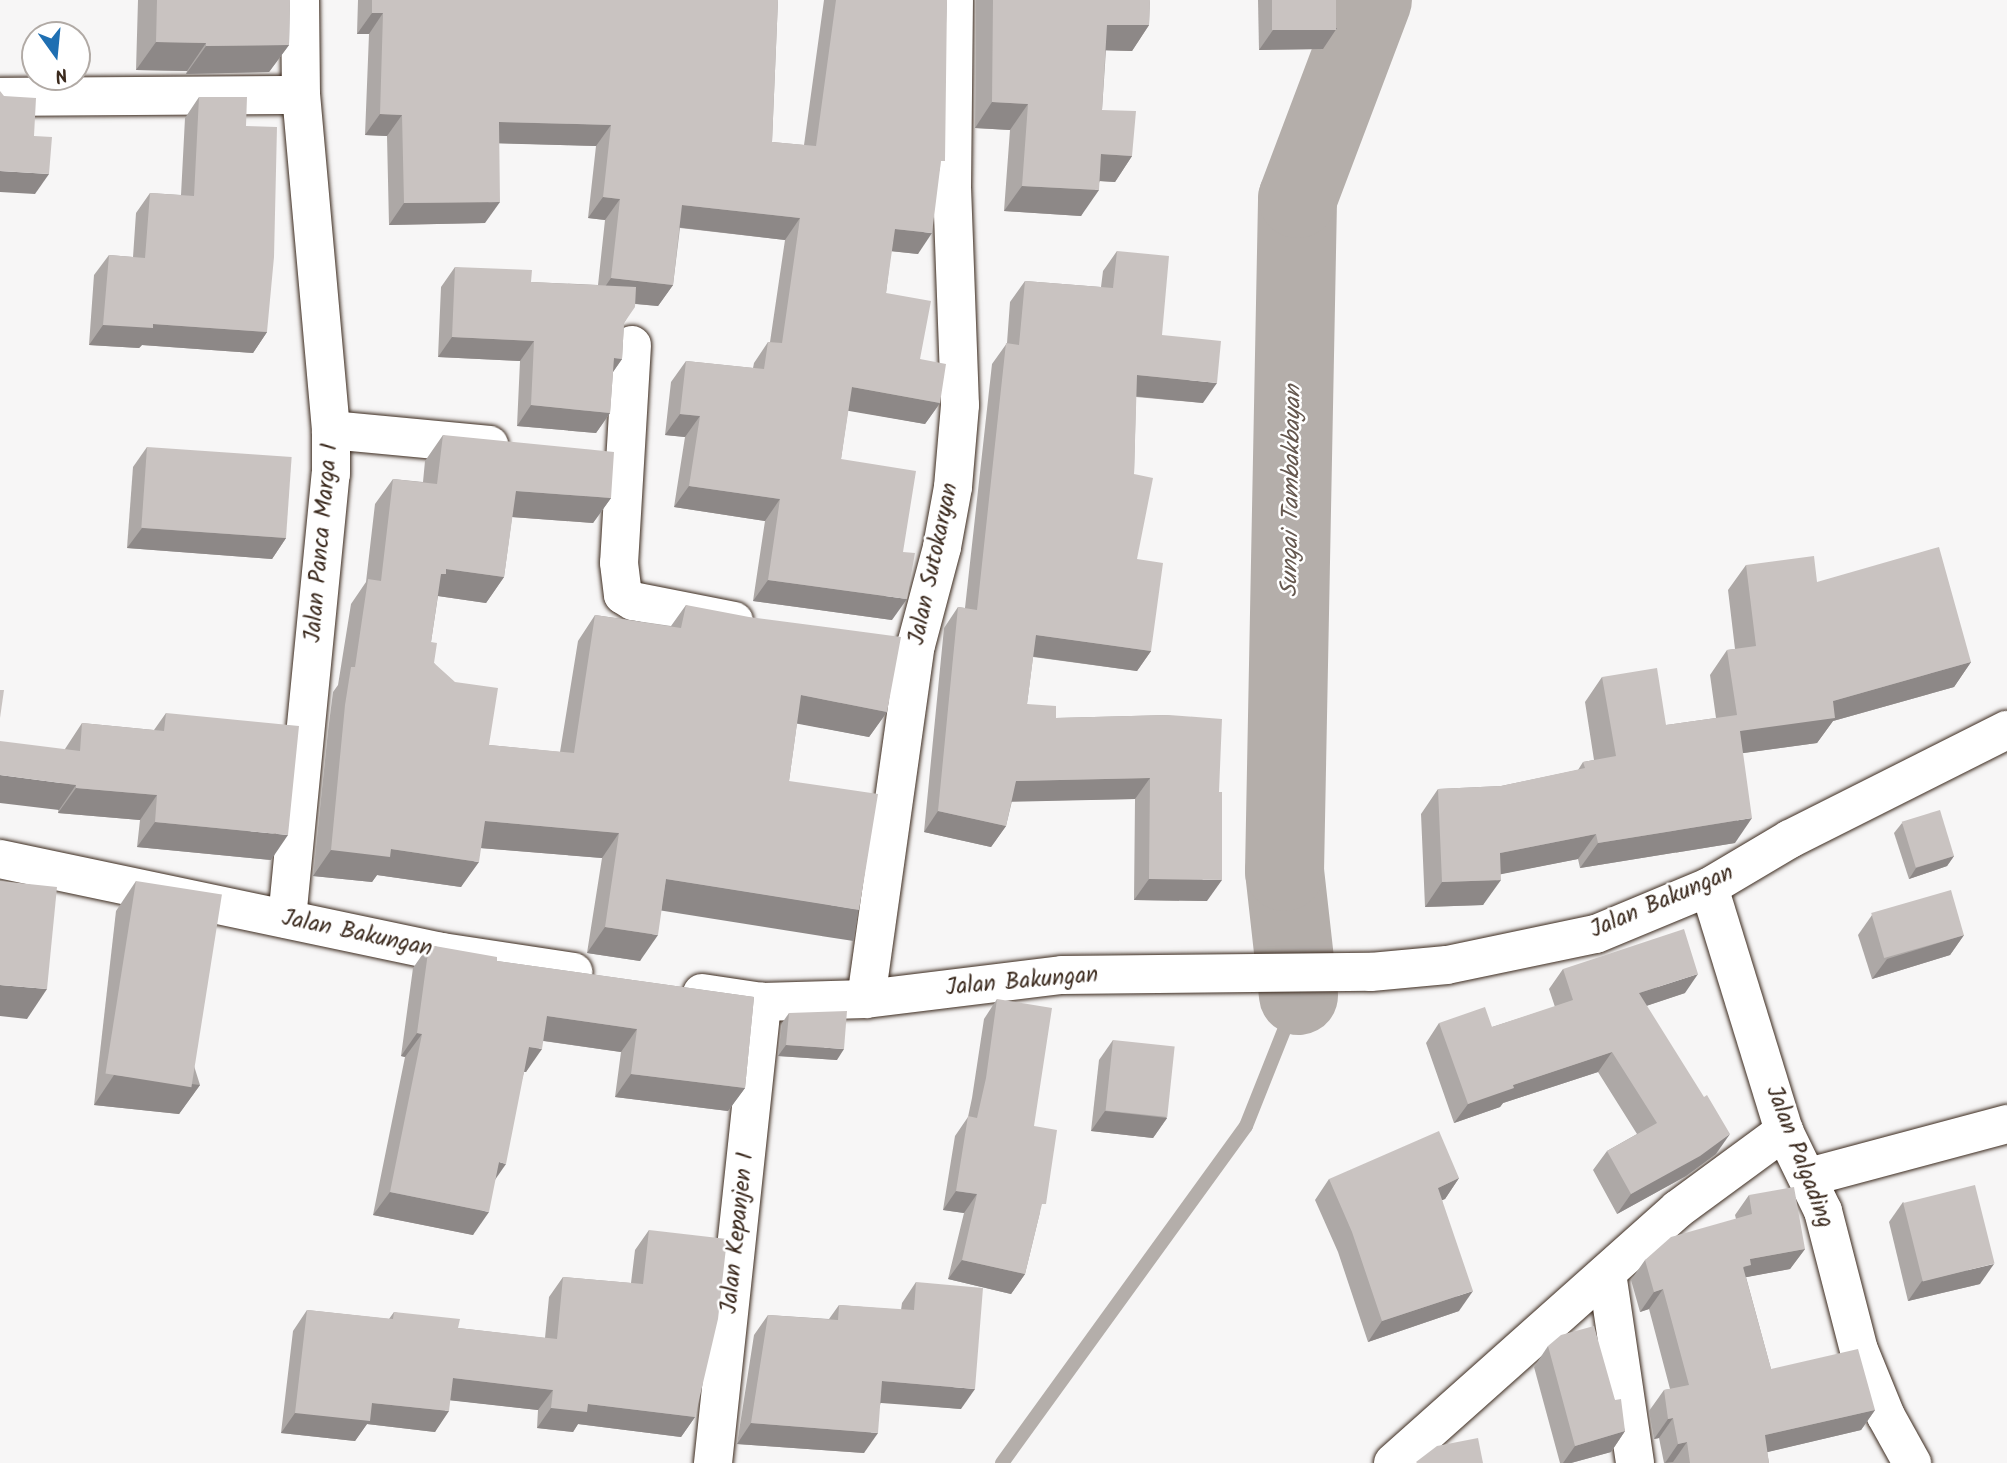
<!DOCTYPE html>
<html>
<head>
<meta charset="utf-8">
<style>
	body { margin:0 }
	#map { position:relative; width:2007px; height:1463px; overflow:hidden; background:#f7f6f6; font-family:Kalam,sans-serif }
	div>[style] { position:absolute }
	.stream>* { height:14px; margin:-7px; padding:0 7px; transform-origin:7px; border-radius:7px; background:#b4aeaa }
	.river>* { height:79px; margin:-39.5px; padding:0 39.5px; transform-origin:39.5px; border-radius:39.5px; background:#b4aeaa }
	.roads { filter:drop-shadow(0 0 2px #3b2a1e) drop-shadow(0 0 2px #3b2a1e) }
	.street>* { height:38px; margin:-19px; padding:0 19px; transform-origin:19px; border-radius:19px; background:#fff }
	.secondary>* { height:38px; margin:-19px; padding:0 19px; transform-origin:19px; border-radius:19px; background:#fff }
	.wall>* { inset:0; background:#ada8a6 }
	.shaded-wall>* { inset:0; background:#8d8887; transform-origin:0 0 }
	.building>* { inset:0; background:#c9c3c1; transform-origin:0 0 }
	span { translate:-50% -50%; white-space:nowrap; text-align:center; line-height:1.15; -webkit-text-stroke:5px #fff; paint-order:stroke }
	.street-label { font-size:23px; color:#3b2a1e }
	.water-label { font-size:24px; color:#65584f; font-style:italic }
	.north { position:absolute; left:21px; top:21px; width:70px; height:70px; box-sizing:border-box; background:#fff; border:2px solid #b1aaa5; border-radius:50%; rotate:165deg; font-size:19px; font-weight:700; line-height:28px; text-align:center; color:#3b2a1e }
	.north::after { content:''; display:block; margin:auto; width:24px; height:32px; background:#1f6fb2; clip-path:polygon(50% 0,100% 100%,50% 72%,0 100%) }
</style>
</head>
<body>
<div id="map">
	<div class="stream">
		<i style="left:1002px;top:1463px;width:416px;rotate:-54.1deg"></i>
		<i style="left:1246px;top:1126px;width:141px;rotate:-68.3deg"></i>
	</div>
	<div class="river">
		<i style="left:1298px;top:995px;width:125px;rotate:-96.4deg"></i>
		<i style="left:1284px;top:871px;width:673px;rotate:-88.89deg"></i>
		<i style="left:1297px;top:198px;width:212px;rotate:-69.3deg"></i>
	</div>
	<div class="roads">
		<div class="street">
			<i style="left:0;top:97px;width:301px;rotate:-0.4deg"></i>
			<i style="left:632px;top:345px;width:218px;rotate:93.4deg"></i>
			<i style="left:619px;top:563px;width:32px;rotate:83deg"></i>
			<i style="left:623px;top:595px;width:12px;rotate:31deg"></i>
			<i style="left:633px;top:601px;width:103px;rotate:11.2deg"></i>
			<i style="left:331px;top:430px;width:159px;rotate:5.4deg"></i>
			<i style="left:1709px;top:887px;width:255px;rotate:72.9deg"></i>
			<i style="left:1784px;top:1131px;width:89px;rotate:64deg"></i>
			<i style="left:1823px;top:1211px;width:144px;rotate:75.5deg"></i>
			<i style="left:1859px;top:1350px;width:71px;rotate:67.8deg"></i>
			<i style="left:1886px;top:1416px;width:54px;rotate:61deg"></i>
			<i style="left:287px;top:919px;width:447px;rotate:-84.4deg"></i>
			<i style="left:331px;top:474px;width:44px;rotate:-90deg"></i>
			<i style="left:331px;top:430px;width:336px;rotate:-95.1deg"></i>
			<i style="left:301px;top:95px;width:95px;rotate:-90.6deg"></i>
			<i style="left:866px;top:999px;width:358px;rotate:-82deg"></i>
			<i style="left:916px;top:645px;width:101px;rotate:-75.1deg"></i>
			<i style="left:942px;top:547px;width:61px;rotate:-79.6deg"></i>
			<i style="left:953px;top:487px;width:82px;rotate:-85.1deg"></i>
			<i style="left:960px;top:405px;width:217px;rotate:-92.1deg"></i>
			<i style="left:952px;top:188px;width:188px;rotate:-89.4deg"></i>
			<i style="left:1809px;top:1177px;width:205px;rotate:-15deg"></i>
			<i style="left:1607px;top:1273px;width:192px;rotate:81.6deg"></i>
			<i style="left:713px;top:1463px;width:464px;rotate:-83.9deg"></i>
			<i style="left:1393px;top:1463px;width:382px;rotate:-41.7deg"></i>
			<i style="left:1678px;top:1209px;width:132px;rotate:-36.3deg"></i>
		</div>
		<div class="secondary">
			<i style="left:0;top:859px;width:451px;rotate:11.9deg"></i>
			<i style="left:441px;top:952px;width:134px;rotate:8.6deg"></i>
			<i style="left:702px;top:993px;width:61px;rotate:8.5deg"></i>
			<i style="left:762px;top:1002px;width:104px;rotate:-1.7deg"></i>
			<i style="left:866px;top:999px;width:197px;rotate:-7deg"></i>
			<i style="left:1062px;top:975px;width:309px;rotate:-0.6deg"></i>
			<i style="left:1371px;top:972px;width:76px;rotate:-5.3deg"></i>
			<i style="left:1447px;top:965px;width:152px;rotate:-11.8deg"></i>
			<i style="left:1596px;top:934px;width:122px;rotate:-22.6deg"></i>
			<i style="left:1709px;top:887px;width:94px;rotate:-30.7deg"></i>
			<i style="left:1790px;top:839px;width:243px;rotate:-26.7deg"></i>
		</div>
	</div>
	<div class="wall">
		<i style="clip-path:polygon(138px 0,290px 0,289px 45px,269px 72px,186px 74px,187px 71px,136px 70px)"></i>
		<i style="clip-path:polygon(358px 0,778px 0,772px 142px,804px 145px,824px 0,947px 0,940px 168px,918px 254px,891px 251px,886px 293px,920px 359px,940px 403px,925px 424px,848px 410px,841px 459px,892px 620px,753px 601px,765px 521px,674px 507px,685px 437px,665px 435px,671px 382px,686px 361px,753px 368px,754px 363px,768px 342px,770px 342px,785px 240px,680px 228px,673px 285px,658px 306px,635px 304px,624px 323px,622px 359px,613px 372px,610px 413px,596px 433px,517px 426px,520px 361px,438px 357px,441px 287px,455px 267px,531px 282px,598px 285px,605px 220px,588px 218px,596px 146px,499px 143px,485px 223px,389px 225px,387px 136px,365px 135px,369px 34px,357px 34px)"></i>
		<i style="clip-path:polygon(976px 0,1150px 0,1149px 25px,1132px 51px,1106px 50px,1102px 110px,1132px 156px,1115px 182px,1100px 181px,1081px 216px,1004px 211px,1010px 130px,975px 128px)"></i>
		<i style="clip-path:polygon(1258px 0,1336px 0,1323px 49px,1259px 50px)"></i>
		<i style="clip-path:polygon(199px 97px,246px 126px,267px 332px,253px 353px,142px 345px,139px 348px,89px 345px,94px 275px,109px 255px,133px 257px,136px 213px,150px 193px,181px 195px,185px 118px)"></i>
		<i style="clip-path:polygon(1117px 251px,1162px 335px,1203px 403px,1136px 397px,1134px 474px,1137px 559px,1151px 651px,1137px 671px,1033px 657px,1027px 704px,1056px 718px,1169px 715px,1207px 901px,1134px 900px,1135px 799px,1012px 801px,1006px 826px,991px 847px,924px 832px,944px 628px,958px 607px,965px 608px,992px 364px,1007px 343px,1010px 302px,1025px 281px,1101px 287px,1103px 271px)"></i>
		<i style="clip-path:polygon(443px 435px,611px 498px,593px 523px,512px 517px,504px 577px,486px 603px,438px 596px,431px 642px,434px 663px,489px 745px,560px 752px,578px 641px,595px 615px,671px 626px,686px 605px,887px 712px,869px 737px,797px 723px,789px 781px,841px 936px,662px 907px,640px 961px,587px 953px,602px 858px,481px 848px,461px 887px,377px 875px,372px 882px,313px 876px,328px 731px,333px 692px,338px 685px,351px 604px,366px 582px,375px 504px,393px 479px,423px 482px,425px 461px)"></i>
		<i style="clip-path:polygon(147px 447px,286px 538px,272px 559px,127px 548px,133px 467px)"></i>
		<i style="clip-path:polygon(1746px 565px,1817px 582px,1971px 662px,1954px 687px,1833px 721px,1817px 743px,1743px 753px,1735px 843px,1580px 868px,1578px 859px,1500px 874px,1483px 905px,1425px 907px,1421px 814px,1438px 789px,1501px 786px,1578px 770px,1583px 762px,1594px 760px,1585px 702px,1602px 677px,1666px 725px,1716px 718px,1710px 675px,1727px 650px,1735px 649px,1728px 590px)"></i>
		<i style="clip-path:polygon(166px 713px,271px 860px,137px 847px,140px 820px,58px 813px,65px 749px,82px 723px,154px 730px)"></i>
		<i style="clip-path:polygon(1902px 823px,1954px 856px,1947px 866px,1909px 879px,1894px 833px)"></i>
		<i style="clip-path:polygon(136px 881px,200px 1085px,179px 1114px,94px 1105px,116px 911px)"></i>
		<i style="clip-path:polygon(1872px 915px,1964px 935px,1950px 955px,1872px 979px,1858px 935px)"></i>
		<i style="clip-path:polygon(429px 945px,497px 961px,754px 997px,745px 1088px,728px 1111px,615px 1097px,621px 1052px,543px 1041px,526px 1072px,524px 1072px,495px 1179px,473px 1235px,373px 1215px,405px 1057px,401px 1056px,413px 968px)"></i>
		<i style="clip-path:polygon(1563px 969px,1685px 993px,1646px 1006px,1716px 1154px,1686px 1176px,1617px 1214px,1593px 1170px,1607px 1151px,1637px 1134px,1598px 1072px,1503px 1103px,1500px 1107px,1454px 1123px,1426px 1043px,1439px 1023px,1492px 1027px,1555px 1007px,1549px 989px)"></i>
		<i style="clip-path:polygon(997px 999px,1034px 1126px,1040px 1212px,1025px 1274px,1011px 1294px,948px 1279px,964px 1213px,943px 1210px,955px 1136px,968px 1117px,972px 1098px,984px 1019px)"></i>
		<i style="clip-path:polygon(789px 1013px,837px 1060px,778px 1056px,782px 1023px)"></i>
		<i style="clip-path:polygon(1113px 1040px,1167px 1118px,1153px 1138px,1091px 1131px,1099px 1060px)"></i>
		<i style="clip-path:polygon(1459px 1178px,1445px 1199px,1442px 1200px,1459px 1311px,1368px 1342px,1338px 1252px,1315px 1200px,1329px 1179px)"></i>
		<i style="clip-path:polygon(1749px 1195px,1805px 1249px,1790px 1269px,1746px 1277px,1771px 1369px,1875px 1410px,1861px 1430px,1767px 1452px,1769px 1463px,1664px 1463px,1659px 1438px,1654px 1439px,1649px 1411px,1664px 1390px,1670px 1389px,1649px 1309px,1640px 1312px,1631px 1280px,1645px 1260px,1736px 1219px,1735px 1215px)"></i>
		<i style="clip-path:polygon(1903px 1202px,1980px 1284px,1908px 1301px,1889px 1222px)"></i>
		<i style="clip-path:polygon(649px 1230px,695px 1417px,681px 1437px,578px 1424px,573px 1432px,537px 1428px,538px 1410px,450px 1400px,435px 1432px,367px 1424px,355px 1441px,281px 1433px,293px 1331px,307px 1310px,389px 1319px,394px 1312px,458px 1328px,545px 1338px,549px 1297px,563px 1277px,631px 1283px,635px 1250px)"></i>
		<i style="clip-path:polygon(916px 1282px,961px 1409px,881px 1402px,864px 1453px,737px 1444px,754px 1335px,768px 1315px,829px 1319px,839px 1305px,901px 1310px,902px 1303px)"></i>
		<i style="clip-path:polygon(1548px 1346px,1615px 1400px,1625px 1431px,1611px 1452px,1571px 1463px,1560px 1463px,1534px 1367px)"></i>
	</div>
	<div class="shaded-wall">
		<i style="clip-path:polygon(372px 13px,383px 13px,369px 34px,357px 34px)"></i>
		<i style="clip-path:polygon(1107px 25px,1149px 25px,1132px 51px,1089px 50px)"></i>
		<i style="clip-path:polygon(1337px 28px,1323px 49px,1259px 50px,1273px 30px)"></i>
		<i style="clip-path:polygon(156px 42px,206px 43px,187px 71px,136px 70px)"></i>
		<i style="clip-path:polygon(289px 45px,269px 72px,186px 74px,206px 46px)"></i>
		<i style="clip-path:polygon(992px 102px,1028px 104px,1010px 130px,975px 128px)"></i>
		<i style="clip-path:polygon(380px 114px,402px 115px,387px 136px,365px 135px)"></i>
		<i style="clip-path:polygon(499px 122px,611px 125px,596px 146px,484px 143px)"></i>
		<i style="clip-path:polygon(1101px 154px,1132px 156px,1115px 182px,1083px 180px)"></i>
		<i style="clip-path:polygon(0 171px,49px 174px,35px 194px,0 192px)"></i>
		<i style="clip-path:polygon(1022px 186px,1099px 190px,1081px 216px,1004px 211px)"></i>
		<i style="clip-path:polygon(603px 197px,620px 199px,605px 220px,588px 218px)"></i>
		<i style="clip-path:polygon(500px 202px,485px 223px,389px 225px,404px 203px)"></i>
		<i style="clip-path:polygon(682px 205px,800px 218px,785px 240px,667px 226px)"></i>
		<i style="clip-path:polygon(895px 229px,932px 233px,918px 254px,880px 250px)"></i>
		<i style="clip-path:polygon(611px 278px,673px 285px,658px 306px,596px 300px)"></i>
		<i style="clip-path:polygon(153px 324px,267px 332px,253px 353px,142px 345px,139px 348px,89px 345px,103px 325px)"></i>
		<i style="clip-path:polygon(452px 337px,534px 341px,520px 361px,438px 357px)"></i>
		<i style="clip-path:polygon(614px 358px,622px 359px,608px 379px)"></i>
		<i style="clip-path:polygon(1137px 375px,1217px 383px,1203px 403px,1122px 395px)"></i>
		<i style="clip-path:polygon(852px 387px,940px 403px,925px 424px,837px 409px)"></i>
		<i style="clip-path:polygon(531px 405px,610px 413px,596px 433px,517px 426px)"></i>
		<i style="clip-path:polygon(680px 414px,700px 416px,685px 437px,665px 435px)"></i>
		<i style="clip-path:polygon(689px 486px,780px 499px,765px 521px,674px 507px)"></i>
		<i style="clip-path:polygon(516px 491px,611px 498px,593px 523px,498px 516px)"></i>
		<i style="clip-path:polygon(142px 528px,286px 538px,272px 559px,127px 548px)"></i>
		<i style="clip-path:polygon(446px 569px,504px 577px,486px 603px,431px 595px,441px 574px)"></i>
		<i style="clip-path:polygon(768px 580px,907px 599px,892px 620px,753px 601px)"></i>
		<i style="clip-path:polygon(1036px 635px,1151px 651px,1137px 671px,1022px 655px)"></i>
		<i style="clip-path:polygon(1971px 662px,1954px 687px,1833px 721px,1817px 743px,1722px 756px,1740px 731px,1833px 701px)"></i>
		<i style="clip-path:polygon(801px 695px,887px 712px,869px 737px,783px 721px)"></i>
		<i style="clip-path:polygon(0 775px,76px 785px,59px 810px,0 803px)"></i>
		<i style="clip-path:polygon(1150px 778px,1135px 799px,1002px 802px,1016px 781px)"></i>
		<i style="clip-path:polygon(76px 788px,157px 795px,140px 820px,58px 813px)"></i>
		<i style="clip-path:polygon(938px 811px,1006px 826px,991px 847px,924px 832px)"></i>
		<i style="clip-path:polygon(1752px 818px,1735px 843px,1580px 868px,1598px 843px)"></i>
		<i style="clip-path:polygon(485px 821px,619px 833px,602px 858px,467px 847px)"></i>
		<i style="clip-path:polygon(155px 822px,288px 835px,271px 860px,137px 847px)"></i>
		<i style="clip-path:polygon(1596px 834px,1578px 859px,1482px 878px,1500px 853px)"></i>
		<i style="clip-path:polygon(391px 849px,479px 862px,461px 887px,377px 875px,372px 882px,313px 876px,331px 850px)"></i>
		<i style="clip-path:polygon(1954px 856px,1947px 866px,1909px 879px,1916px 868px)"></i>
		<i style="left:666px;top:879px;width:195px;height:32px;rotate:9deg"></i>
		<i style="clip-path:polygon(1149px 879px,1222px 880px,1207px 901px,1134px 900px)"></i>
		<i style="clip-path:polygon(1501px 880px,1483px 905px,1425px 907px,1442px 882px)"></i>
		<i style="clip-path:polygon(605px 927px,658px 935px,640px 961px,587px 953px)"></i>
		<i style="clip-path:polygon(1964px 935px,1950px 955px,1872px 979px,1887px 959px)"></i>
		<i style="clip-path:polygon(1698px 974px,1685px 993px,1625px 1013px,1639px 993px)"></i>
		<i style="clip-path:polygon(0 985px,47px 989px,27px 1019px,0 1016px)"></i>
		<i style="clip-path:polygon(547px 1016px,637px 1029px,621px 1052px,531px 1039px)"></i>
		<i style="clip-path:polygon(417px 1033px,422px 1034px,405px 1057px,401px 1056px)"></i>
		<i style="clip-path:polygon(786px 1045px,844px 1049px,837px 1060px,778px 1056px)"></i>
		<i style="clip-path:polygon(529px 1047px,542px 1049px,526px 1072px,513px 1071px)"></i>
		<i style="clip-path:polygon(1612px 1052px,1598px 1072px,1503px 1103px,1500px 1107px,1454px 1123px,1468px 1104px,1513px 1085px)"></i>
		<i style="clip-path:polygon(631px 1074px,745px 1088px,728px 1111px,615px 1097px)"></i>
		<i style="clip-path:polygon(114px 1075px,200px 1085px,179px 1114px,94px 1105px)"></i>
		<i style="clip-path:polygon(1105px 1111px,1167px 1118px,1153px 1138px,1091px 1131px)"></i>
		<i style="clip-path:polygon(1730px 1134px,1716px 1154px,1686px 1176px,1617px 1214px,1631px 1194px)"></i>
		<i style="clip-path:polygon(499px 1162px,506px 1164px,490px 1187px)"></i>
		<i style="clip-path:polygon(1459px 1178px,1445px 1199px,1423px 1208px,1438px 1188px)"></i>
		<i style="clip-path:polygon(956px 1191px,977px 1194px,964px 1213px,943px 1210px)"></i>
		<i style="clip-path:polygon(390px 1192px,489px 1212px,473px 1235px,373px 1215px)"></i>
		<i style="clip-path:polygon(1805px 1249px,1790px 1269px,1742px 1278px,1729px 1287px,1750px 1259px)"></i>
		<i style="clip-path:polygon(962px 1260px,1025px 1274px,1011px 1294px,948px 1279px)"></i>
		<i style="clip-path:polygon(1994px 1264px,1980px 1284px,1908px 1301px,1922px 1281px)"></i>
		<i style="clip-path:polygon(1663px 1289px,1649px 1309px,1640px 1312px,1654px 1292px)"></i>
		<i style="clip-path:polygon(1473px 1291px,1459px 1311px,1368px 1342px,1382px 1321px)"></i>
		<i style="clip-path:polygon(453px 1378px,553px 1390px,538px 1410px,438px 1399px)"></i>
		<i style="clip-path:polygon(882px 1381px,975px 1389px,961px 1409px,868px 1402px)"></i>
		<i style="clip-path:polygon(372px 1403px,449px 1411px,435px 1432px,367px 1424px,355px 1441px,281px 1433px,295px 1413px)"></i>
		<i style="clip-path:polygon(588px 1404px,695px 1417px,681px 1437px,578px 1424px,573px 1432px,537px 1428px,551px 1408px)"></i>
		<i style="clip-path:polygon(1875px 1410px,1861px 1430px,1751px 1456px,1765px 1435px)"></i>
		<i style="clip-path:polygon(1673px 1418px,1659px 1438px,1654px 1439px,1668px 1419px)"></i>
		<i style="clip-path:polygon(751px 1423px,878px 1433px,864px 1453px,737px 1444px)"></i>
		<i style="clip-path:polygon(1625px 1431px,1611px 1452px,1571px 1463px,1563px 1463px,1575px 1446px)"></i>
		<i style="clip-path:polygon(1687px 1442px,1673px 1462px,1665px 1463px,1678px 1444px)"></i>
	</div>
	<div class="building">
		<i style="clip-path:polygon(157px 0,290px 0,289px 45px,206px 46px,206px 43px,156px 42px)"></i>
		<i style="clip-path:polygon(372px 0,778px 0,772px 142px,816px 146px,836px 0,947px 0,945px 161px,941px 161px,932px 233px,895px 229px,886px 293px,931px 301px,920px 359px,946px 364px,940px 403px,852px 387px,841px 459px,916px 471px,903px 552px,915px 553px,907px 599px,768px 580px,780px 499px,689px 486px,700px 416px,680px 414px,686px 361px,764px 369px,768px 342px,782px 343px,800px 218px,682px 205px,673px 285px,611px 278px,620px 199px,603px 197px,611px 125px,499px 122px,500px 202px,404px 203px,402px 115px,380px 114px,383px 13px,372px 13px)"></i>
		<i style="clip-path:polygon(993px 0,1150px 0,1149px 25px,1107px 25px,1102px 110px,1136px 111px,1132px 156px,1101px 154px,1099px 190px,1022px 186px,1028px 104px,992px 102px)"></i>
		<i style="left:1272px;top:0;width:64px;height:30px"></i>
		<i style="clip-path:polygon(0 91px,4px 96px,36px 98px,34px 136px,52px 137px,49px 174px,0 171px)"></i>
		<i style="clip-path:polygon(199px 97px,247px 97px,246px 126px,277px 127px,274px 257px,267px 332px,153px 324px,153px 328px,103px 325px,109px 255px,145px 258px,150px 193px,194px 196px)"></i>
		<i style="clip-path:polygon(1117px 251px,1169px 256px,1162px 335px,1221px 341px,1217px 383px,1137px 375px,1134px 474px,1153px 478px,1137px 559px,1163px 563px,1151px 651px,1036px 635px,1027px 704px,1056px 706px,1056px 718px,1169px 715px,1222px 719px,1219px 792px,1222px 792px,1222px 880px,1149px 879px,1150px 778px,1016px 781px,1006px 826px,938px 811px,958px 607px,977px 610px,1006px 343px,1019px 345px,1025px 281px,1113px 288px)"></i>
		<i style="clip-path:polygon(455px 267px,532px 270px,531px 282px,636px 287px,635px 307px,624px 323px,622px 359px,614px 358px,610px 413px,531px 405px,534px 341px,452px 337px)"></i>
		<i style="clip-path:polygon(443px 435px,614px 452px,611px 498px,516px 491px,504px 577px,446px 569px,446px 574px,441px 574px,431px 642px,437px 643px,434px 663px,455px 682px,498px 688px,489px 745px,574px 753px,595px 615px,681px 628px,686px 605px,749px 617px,901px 637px,887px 712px,801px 695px,789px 781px,878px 794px,859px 910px,666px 879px,658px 935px,605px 927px,619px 833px,485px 821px,479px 862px,391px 849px,390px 857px,331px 850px,345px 705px,351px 667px,355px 667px,368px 579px,381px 581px,393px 479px,437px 484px)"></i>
		<i style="left:147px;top:447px;width:145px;height:81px;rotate:4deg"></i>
		<i style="clip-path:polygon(1939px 547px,1971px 662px,1833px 701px,1835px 718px,1740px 731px,1752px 818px,1598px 843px,1596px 834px,1500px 853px,1501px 880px,1442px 882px,1438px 789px,1501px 786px,1585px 768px,1583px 762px,1616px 756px,1602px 677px,1657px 668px,1666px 725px,1737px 715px,1727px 650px,1756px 646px,1746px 565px,1814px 556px,1817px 582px)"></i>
		<i style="clip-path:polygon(0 690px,4px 690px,0 718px)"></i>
		<i style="clip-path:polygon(166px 713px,299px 726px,288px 835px,155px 822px,157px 795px,76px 788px,76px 785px,0 775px,0 741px,80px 751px,82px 723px,164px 731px)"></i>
		<i style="left:1940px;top:810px;width:48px;height:40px;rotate:73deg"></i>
		<i style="clip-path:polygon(0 881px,57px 887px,47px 989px,0 985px)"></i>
		<i style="left:136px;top:881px;width:87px;height:195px;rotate:9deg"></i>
		<i style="left:1951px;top:890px;width:47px;height:83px;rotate:74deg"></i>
		<i style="clip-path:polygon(1684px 929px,1698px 974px,1639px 993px,1704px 1097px,1707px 1095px,1730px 1134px,1700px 1156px,1631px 1194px,1607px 1151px,1657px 1123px,1612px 1052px,1513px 1085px,1514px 1088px,1468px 1104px,1439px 1023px,1485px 1007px,1492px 1027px,1573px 1000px,1563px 969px)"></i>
		<i style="clip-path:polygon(429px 945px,497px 957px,497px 961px,754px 997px,745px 1088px,631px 1074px,637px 1029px,547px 1016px,542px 1049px,529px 1047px,506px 1164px,499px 1162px,489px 1212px,390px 1192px,422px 1034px,417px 1033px)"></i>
		<i style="clip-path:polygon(997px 999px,1052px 1008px,1034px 1126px,1057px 1130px,1046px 1204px,1042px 1204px,1025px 1274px,962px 1260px,977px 1194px,956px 1191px,968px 1116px,977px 1118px,986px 1078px)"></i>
		<i style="clip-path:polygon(847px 1011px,844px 1049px,786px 1045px,789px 1013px)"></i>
		<i style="left:1113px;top:1040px;width:62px;height:71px;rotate:6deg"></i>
		<i style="clip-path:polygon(1439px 1131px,1459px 1178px,1438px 1188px,1473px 1291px,1382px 1321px,1352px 1232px,1329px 1179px)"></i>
		<i style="left:1975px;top:1185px;width:81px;height:74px;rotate:76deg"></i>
		<i style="clip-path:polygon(1794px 1187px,1805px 1249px,1750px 1259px,1751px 1265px,1743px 1267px,1771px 1369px,1858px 1349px,1875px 1410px,1765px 1435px,1769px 1463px,1690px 1463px,1687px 1442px,1678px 1444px,1673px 1418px,1668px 1419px,1664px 1390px,1689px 1385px,1663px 1289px,1654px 1292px,1645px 1260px,1671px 1237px,1752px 1214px,1749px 1195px)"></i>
		<i style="clip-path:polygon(649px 1230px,727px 1239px,718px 1319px,695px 1417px,588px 1404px,587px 1412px,551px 1408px,553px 1390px,453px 1378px,449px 1411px,372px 1403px,370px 1421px,295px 1413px,307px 1310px,393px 1319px,394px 1312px,460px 1319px,458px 1328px,557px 1339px,563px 1277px,643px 1284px)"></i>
		<i style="clip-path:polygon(916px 1282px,983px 1288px,975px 1389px,882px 1381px,878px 1433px,751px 1423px,768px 1315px,838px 1320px,839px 1305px,914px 1310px)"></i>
		<i style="clip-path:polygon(1594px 1326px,1615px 1400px,1621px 1399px,1625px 1431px,1575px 1446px,1548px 1346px,1561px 1335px)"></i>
		<i style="clip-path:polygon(1478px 1438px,1483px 1463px,1417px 1463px,1416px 1462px,1437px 1446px)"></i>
	</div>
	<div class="street-label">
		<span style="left:322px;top:543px;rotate:-85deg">Jalan Panca Marga I</span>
		<span style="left:934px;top:564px;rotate:-78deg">Jalan Sutokaryan</span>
		<span style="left:1662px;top:902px;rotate:-23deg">Jalan Bakungan</span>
		<span style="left:357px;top:934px;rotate:12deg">Jalan Bakungan</span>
		<span style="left:1022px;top:982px;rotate:-5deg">Jalan Bakungan</span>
		<span style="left:1799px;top:1157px;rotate:69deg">Jalan Palgading</span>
		<span style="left:738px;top:1233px;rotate:-84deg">Jalan Kepanjen I</span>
	</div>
	<div class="water-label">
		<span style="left:1292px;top:491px;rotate:-89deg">Sungai Tambakbayan</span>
	</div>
	<div class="north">N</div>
</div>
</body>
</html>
